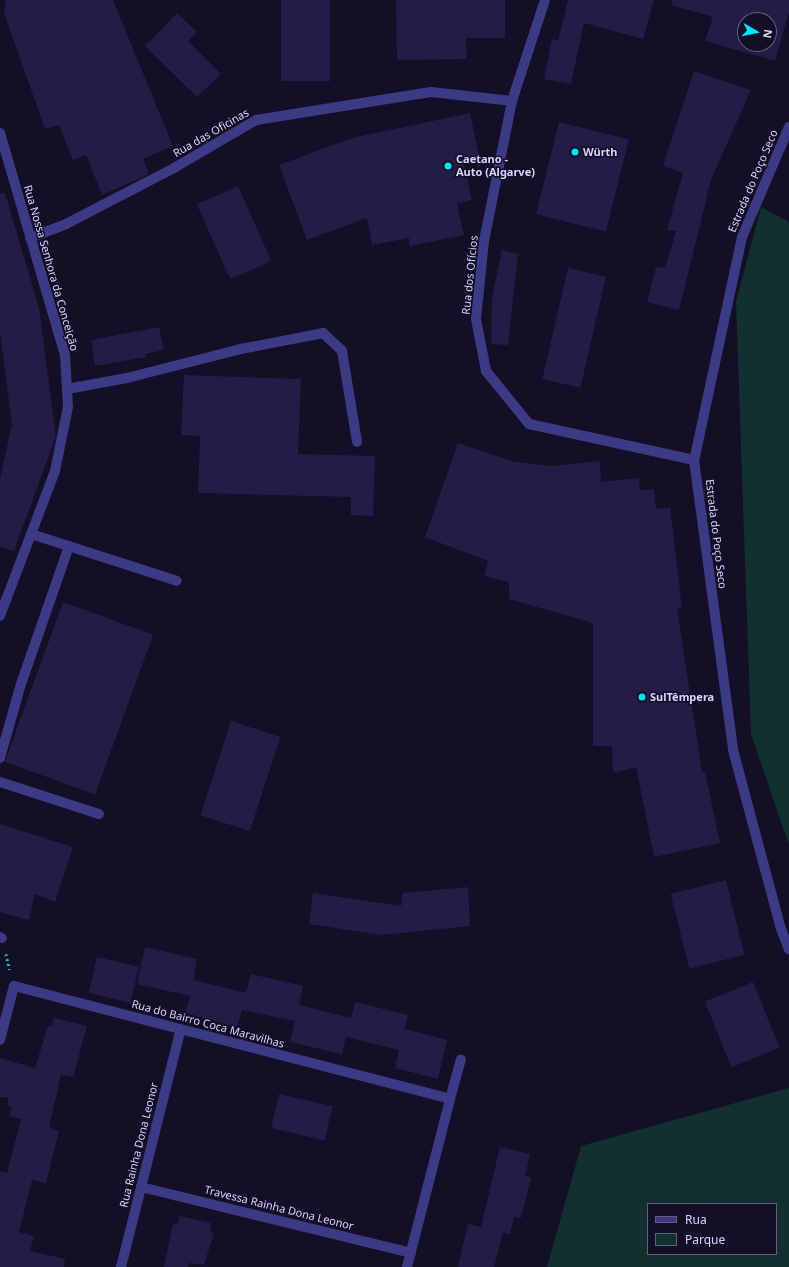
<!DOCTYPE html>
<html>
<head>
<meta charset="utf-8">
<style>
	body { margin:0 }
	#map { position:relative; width:789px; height:1267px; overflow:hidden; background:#130f26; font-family:"Noto Sans",sans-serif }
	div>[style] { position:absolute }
	.green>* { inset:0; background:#12302f }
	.building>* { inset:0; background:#241b47; transform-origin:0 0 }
	.path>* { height:2.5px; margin-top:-1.25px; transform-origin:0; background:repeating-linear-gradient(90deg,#2fb8b0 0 2px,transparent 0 5px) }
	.service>* { height:10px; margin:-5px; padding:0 5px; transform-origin:5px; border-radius:5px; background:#3d3a85 }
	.minor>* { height:10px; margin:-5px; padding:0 5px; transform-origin:5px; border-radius:5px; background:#3d3a85 }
	.tertiary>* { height:10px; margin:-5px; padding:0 5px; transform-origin:5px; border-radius:5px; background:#3d3a85 }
	.dots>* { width:11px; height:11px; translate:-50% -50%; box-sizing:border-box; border:2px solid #130f26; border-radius:50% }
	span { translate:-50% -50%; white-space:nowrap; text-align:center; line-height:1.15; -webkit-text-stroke:3px #130f26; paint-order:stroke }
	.street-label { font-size:11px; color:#d9d4ff }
	.poi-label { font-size:11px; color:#d9d4ff; font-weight:700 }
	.left { translate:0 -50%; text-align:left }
	.legend { position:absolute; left:647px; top:1203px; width:130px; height:52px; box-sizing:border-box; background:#130f26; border:1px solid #625e7d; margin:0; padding:5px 7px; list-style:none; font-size:12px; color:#d9d4ff }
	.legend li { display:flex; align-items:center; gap:8px; height:20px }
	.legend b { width:20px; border:1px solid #625e7d }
	.north { position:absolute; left:737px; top:12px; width:40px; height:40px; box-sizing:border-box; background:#130f26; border:1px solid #625e7d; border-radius:50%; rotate:99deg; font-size:11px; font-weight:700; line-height:16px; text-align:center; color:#d9d4ff }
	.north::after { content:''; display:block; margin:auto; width:14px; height:18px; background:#00e5ff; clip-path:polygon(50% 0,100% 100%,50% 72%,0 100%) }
</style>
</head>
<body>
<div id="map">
	<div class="green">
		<i style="clip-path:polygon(761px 207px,789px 222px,789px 845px,751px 734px,736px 302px)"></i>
		<i style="clip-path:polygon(evenodd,789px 1088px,789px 1267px,547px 1267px,581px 1146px,789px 1088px,648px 1204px,776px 1204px,776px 1254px,648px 1254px,648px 1204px)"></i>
	</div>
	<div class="building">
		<i style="clip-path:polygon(6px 0,113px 0,173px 146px,143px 159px,149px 174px,102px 195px,86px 155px,73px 160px,59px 125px,45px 129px,4px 13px)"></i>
		<i style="left:281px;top:0;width:49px;height:81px"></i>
		<i style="clip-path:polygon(396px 0,505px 0,505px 38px,466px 38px,467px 59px,397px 60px)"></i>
		<i style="clip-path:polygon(568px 0,654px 0,643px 39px,584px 23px,571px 84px,544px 79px,552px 39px,558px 40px)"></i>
		<i style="clip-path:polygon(evenodd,672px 0,789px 0,789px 12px,775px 61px,705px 41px,713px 17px,671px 5px,672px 0,745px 20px,769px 20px,769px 44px,745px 44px,745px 20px)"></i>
		<i style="clip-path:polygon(177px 13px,197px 32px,188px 41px,221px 74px,197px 97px,145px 46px)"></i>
		<i style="clip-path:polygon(694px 71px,751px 90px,711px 180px,679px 310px,647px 302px,656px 267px,665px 268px,676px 231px,667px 230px,683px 173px,663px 166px)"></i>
		<i style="clip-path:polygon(470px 113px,479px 156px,463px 160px,472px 200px,457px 203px,464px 235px,410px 246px,409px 238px,372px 245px,367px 218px,307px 240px,279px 165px,352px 138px)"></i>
		<i style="left:559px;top:122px;width:72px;height:95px;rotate:14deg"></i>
		<i style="left:238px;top:186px;width:82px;height:45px;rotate:66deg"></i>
		<i style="clip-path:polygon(0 193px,5px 193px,39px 308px,56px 436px,14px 551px,0 547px,0 479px,12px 424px,0 332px)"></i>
		<i style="clip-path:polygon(502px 250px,518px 254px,508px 345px,491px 344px,492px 297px)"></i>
		<i style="left:568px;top:268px;width:39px;height:114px;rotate:13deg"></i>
		<i style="clip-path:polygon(159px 327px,164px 350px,145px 354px,146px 357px,95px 366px,91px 340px)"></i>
		<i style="clip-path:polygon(184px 375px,301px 379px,298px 454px,375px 456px,373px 516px,351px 515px,351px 497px,198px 493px,200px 436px,181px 435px)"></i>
		<i style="clip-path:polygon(458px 443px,515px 462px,552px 466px,600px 461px,601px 482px,639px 478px,640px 490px,654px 489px,656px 509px,670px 507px,682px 608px,677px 609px,702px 772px,705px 772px,720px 843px,654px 857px,636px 767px,613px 773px,612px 746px,593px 746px,593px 623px,509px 599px,509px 582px,484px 576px,488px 561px,425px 537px)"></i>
		<i style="left:63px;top:602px;width:96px;height:170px;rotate:20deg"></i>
		<i style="left:231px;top:721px;width:52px;height:99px;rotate:18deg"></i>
		<i style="clip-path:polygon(0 824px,73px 847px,55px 902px,35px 894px,29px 920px,0 912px)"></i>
		<i style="left:726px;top:880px;width:77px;height:57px;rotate:76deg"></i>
		<i style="clip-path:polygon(468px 887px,470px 926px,382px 935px,309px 924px,313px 893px,401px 906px,403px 893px)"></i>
		<i style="clip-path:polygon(145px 947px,197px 959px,193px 983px,194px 980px,246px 993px,251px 974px,303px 986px,298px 1010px,299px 1005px,351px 1018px,355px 1002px,408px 1015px,405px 1029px,447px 1040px,438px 1079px,395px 1068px,399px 1050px,346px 1037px,342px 1054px,290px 1042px,295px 1021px,242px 1010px,237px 1027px,185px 1013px,190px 996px,137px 984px)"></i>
		<i style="left:97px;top:957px;width:43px;height:37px;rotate:13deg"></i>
		<i style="left:753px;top:982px;width:71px;height:52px;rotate:68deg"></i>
		<i style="clip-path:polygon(54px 1018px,87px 1026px,73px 1077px,61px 1075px,49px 1127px,59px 1131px,46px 1183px,32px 1180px,19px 1232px,34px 1236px,30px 1251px,65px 1259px,64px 1267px,0 1267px,0 1171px,7px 1173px,21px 1119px,9px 1116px,12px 1106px,7px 1105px,9px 1098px,0 1097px,0 1058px,35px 1068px,48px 1026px,52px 1027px)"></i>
		<i style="left:279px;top:1094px;width:55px;height:35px;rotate:13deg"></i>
		<i style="clip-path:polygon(500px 1147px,530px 1154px,525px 1176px,531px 1178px,521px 1218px,514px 1217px,510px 1235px,503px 1232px,494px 1267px,458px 1267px,468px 1224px,481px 1227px)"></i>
		<i style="clip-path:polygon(179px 1216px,211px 1223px,210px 1232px,214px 1233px,204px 1265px,189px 1263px,188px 1267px,164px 1267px,173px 1223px,178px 1224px)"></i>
	</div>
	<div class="path">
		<i style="left:6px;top:954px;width:16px;rotate:76deg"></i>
	</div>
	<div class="service">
		<i style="left:67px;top:389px;width:61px;rotate:-10.4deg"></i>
		<i style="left:127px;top:378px;width:118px;rotate:-14.3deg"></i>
		<i style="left:241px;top:349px;width:84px;rotate:-11deg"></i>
		<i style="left:323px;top:333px;width:26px;rotate:43deg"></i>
		<i style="left:342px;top:351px;width:92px;rotate:80.6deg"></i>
		<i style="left:31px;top:534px;width:153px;rotate:17.8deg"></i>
		<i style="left:0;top:758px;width:77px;rotate:-74.2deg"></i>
		<i style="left:21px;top:684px;width:146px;rotate:-70.8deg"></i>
		<i style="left:0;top:782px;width:104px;rotate:17.9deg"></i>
	</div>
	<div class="minor">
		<i style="left:545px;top:0;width:106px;rotate:108.1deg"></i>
		<i style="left:512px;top:101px;width:143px;rotate:101.3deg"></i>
		<i style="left:484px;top:241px;width:78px;rotate:95.9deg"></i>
		<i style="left:476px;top:319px;width:53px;rotate:79.1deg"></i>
		<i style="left:486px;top:371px;width:68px;rotate:50.9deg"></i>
		<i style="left:529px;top:424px;width:169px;rotate:12.3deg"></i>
		<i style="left:0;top:133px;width:231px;rotate:73.7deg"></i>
		<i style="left:65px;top:355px;width:52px;rotate:86.7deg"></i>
		<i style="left:68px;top:407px;width:65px;rotate:101.5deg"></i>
		<i style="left:55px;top:471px;width:155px;rotate:110.8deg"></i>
		<i style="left:30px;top:238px;width:39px;rotate:-21deg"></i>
		<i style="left:66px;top:224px;width:122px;rotate:-27.4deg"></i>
		<i style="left:174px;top:168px;width:95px;rotate:-30.3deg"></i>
		<i style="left:256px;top:120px;width:177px;rotate:-9.1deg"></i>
		<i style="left:431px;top:92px;width:81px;rotate:6.3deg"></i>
		<i style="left:0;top:937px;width:2px;rotate:27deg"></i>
		<i style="left:0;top:1040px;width:56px;rotate:-75.5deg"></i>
		<i style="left:14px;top:986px;width:450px;rotate:14.5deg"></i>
		<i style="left:450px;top:1099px;width:41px;rotate:-74.6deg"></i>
		<i style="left:141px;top:1187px;width:278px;rotate:13.7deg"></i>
		<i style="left:121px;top:1267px;width:245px;rotate:-75.9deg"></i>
		<i style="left:407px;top:1267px;width:173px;rotate:-75.6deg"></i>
	</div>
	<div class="tertiary">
		<i style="left:789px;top:127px;width:120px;rotate:113.1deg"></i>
		<i style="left:742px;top:237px;width:228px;rotate:102.1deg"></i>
		<i style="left:694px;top:460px;width:293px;rotate:82.3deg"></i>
		<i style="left:733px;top:750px;width:182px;rotate:75deg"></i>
		<i style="left:780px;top:926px;width:25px;rotate:69deg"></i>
	</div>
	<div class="dots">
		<i style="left:575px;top:152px;background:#00e5ff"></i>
		<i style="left:448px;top:166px;background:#00e5ff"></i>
		<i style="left:642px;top:697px;background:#00e5ff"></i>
	</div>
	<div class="street-label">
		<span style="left:211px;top:133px;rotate:-30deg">Rua das Oficinas</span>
		<span style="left:753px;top:181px;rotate:-67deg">Estrada do Poço Seco</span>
		<span style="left:51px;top:268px;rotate:74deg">Rua Nossa Senhora da Conceição</span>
		<span style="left:470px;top:275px;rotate:-84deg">Rua dos Ofícios</span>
		<span style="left:716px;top:534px;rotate:83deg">Estrada do Poço Seco</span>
		<span style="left:208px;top:1024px;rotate:15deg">Rua do Bairro Coca Maravilhas</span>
		<span style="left:139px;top:1145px;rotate:-76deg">Rua Rainha Dona Leonor</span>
		<span style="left:279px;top:1208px;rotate:14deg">Travessa Rainha Dona Leonor</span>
	</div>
	<div class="poi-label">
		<span class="left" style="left:583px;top:152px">Würth</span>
		<span class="left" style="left:456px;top:166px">Caetano -<br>Auto (Algarve)</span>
		<span class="left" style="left:650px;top:697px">SulTêmpera</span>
	</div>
	<ul class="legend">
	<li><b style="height:5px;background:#3d3a85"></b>Rua</li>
	<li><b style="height:11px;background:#12302f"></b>Parque</li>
	</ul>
	<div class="north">N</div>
</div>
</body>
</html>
